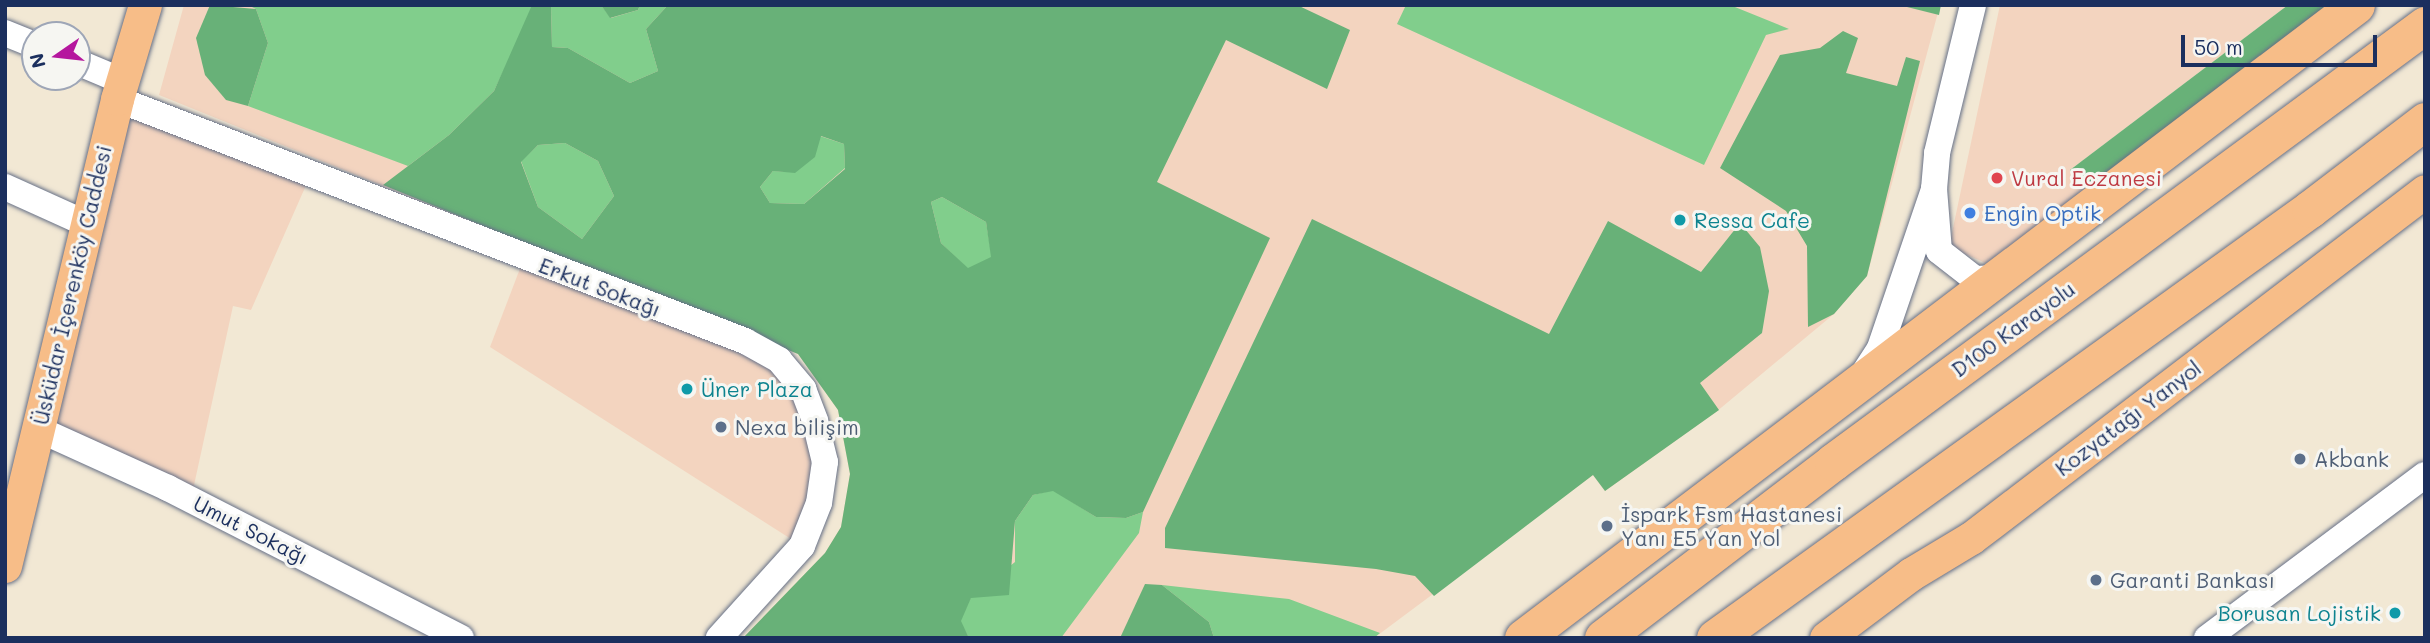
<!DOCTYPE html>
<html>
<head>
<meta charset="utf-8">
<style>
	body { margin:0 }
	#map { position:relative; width:2430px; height:643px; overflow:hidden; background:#f2e8d4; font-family:Mali,sans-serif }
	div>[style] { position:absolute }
	.built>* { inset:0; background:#f3d4bf }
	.green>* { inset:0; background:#81ce8c }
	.forest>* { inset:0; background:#68b178 }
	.roads { filter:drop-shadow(0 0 2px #667087) drop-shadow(0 0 2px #667087) }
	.minor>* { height:26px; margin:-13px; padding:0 13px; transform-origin:13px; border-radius:13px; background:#fff }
	.major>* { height:33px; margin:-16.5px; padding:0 16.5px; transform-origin:16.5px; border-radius:16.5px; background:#f7bd88 }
	.highway>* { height:37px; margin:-18.5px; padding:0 18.5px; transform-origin:18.5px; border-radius:18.5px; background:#f7bd88 }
	.dots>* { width:19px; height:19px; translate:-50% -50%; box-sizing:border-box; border:4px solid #f6f6f2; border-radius:50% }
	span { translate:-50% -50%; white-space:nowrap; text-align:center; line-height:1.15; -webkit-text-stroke:6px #f6f6f2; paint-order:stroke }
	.health-label { font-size:21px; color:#be3a42 }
	.left { translate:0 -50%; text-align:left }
	.shop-label { font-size:21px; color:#366cbe }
	.culture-label { font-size:21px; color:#0d838f }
	.right { translate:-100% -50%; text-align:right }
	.street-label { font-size:21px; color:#1b2f5e }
	.service-label { font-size:21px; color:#4e5e75 }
	.frame { position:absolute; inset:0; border:7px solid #1b2f5e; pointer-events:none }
	.north { position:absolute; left:21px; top:21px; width:70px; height:70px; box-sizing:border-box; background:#f6f6f2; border:2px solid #9ea6b7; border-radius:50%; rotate:256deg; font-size:19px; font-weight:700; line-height:28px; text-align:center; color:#1b2f5e }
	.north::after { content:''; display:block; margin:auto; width:24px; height:32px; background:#b5179e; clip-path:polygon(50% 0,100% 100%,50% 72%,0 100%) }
	.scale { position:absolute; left:2181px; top:35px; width:196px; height:32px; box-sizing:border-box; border:4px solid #1b2f5e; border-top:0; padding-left:9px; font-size:21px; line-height:24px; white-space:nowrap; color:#1b2f5e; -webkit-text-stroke:5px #f6f6f2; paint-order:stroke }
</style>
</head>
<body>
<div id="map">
	<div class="built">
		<i style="clip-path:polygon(184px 5px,1940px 5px,1867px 276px,1834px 314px,1716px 412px,1605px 491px,1593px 475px,1374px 638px,743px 638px,825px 553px,841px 527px,850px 474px,838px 410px,798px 354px,159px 95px)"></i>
		<i style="clip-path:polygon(2000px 5px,2288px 5px,2070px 170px,2091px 196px,1997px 268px,1949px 247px)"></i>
		<i style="clip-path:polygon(117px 99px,311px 174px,251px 310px,233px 306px,191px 499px,38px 429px)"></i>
		<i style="clip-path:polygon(524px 258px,779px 360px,825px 462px,802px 546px,490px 347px)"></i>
	</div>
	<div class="green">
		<i style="clip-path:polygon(248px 5px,532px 5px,533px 8px,494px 91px,449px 135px,408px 166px,248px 106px,268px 43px,256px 9px)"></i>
		<i style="clip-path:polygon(551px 5px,601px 5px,611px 18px,638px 10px,640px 5px,668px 5px,646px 29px,658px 71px,630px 83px,568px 48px,552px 47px)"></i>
		<i style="clip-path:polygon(1406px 5px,1730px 5px,1789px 29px,1766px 35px,1704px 165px,1397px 24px)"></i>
		<i style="clip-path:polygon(820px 136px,844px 144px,845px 168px,804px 204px,770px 203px,760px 187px,773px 171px,795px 172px)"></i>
		<i style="clip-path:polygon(565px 143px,598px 161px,614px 196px,582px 239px,538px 207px,521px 161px,538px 145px)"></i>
		<i style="clip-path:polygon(942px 197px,986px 222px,992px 258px,968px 269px,941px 243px,931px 202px)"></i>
		<i style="clip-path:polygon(1053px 490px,1096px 517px,1126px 518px,1143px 512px,1139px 533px,1061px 638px,969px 638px,960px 621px,971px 597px,1015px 562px,1015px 521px,1033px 495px)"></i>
		<i style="clip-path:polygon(1162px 585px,1289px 599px,1380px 633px,1374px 638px,1214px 638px,1209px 622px)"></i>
	</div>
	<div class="forest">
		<i style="clip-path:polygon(210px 5px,256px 9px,268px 43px,248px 106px,226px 100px,205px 75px,196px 38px)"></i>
		<i style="clip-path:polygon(evenodd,532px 5px,551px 5px,552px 47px,568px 48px,630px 83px,658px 71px,646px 29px,668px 5px,1297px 5px,1350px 30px,1327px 89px,1226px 40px,1157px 182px,1270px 238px,1143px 512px,1126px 518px,1096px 517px,1053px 491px,1033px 495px,1015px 521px,1009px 595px,971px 598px,961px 621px,969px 638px,743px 638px,825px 553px,841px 527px,850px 474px,838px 410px,798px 354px,383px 185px,449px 135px,494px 91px,532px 5px,821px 136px,844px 144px,845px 169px,804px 204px,770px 203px,760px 187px,773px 171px,795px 173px,815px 157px,821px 136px,532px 5px,565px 143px,598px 161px,614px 196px,582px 239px,538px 207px,521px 162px,538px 145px,565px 143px,532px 5px,942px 197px,986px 222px,991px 257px,968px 268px,941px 243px,931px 202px,942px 197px)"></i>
		<i style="clip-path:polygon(601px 5px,640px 5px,638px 10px,610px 18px)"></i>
		<i style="clip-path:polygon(1899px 5px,1941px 5px,1939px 15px)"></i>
		<i style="clip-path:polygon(2288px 5px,2333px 5px,2091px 196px,2070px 170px)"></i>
		<i style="clip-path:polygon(1843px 31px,1858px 38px,1846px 73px,1897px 86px,1906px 57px,1920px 61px,1867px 276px,1834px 314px,1808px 327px,1807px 246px,1786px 211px,1720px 168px,1780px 55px,1820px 48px)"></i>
		<i style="clip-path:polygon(1312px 219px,1549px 334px,1608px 221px,1701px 272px,1740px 223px,1760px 247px,1769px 291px,1762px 333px,1700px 383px,1719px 410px,1605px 491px,1593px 475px,1434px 596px,1415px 576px,1376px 569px,1165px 548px,1165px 528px)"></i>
		<i style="clip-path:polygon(1145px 584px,1162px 585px,1209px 622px,1214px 638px,1120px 638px)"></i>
	</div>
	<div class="roads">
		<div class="minor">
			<i style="left:5px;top:33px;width:32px;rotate:22deg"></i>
			<i style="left:77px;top:62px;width:49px;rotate:22.9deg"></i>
			<i style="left:117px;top:99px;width:673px;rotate:21.07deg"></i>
			<i style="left:745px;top:341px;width:39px;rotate:29deg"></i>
			<i style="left:779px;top:360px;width:38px;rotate:50deg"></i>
			<i style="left:803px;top:389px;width:34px;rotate:69deg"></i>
			<i style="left:815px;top:421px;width:42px;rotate:76.3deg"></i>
			<i style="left:825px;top:462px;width:41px;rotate:98.3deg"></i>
			<i style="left:819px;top:503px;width:46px;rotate:111.6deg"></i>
			<i style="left:802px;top:546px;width:124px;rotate:132.1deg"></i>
			<i style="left:5px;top:187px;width:90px;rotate:24.3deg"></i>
			<i style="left:1934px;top:189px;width:36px;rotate:-85deg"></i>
			<i style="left:1937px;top:153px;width:152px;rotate:-76.3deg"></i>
			<i style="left:1864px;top:373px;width:30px;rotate:-57deg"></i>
			<i style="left:1880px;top:348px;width:168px;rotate:-71.2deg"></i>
			<i style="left:1934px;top:189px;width:62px;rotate:85.4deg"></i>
			<i style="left:1939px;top:251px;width:46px;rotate:37.9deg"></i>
			<i style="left:1975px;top:279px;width:26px;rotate:-2deg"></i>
			<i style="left:38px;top:429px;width:143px;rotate:24.4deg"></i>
			<i style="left:168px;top:488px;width:329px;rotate:27.1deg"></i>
			<i style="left:2207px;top:638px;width:272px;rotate:-36.8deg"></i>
		</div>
		<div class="major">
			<i style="left:5px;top:566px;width:480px;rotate:-76.5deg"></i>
			<i style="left:117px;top:99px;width:98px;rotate:-73.4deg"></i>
			<i style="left:1826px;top:638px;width:106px;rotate:-37deg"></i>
			<i style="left:1911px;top:574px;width:70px;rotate:-31deg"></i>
			<i style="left:1971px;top:538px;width:571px;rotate:-37.39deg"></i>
		</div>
		<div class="highway">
			<i style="left:1523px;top:638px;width:1046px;rotate:-37.23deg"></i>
			<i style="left:1603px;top:638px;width:290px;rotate:-37.4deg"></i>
			<i style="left:1833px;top:462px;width:736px;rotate:-36.43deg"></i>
			<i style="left:1715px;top:638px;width:734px;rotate:-35.79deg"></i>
			<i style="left:2310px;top:209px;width:145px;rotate:-37.4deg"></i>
		</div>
	</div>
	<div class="dots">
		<i style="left:1997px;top:178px;background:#e0444e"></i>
		<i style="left:1970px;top:213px;background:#3f7fe0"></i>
		<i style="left:1680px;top:220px;background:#0f9aa8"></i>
		<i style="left:687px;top:389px;background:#0f9aa8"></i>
		<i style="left:721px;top:427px;background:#5c6f8a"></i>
		<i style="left:2300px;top:459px;background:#5c6f8a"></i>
		<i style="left:1607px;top:526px;background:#5c6f8a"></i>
		<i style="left:2096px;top:580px;background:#5c6f8a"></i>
		<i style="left:2395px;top:613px;background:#0f9aa8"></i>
	</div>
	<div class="health-label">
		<span class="left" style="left:2011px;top:178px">Vural Eczanesi</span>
	</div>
	<div class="shop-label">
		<span class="left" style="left:1984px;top:213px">Engin Optik</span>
	</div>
	<div class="culture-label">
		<span class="left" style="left:1694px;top:220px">Ressa Cafe</span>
		<span class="left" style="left:701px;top:389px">Üner Plaza</span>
		<span class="right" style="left:2381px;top:613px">Borusan Lojistik</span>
	</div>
	<div class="street-label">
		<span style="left:72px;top:285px;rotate:-77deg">Üsküdar İçerenköy Caddesi</span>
		<span style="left:600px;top:287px;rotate:21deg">Erkut Sokağı</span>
		<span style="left:2013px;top:329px;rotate:-36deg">D100 Karayolu</span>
		<span style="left:2128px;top:418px;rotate:-37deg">Kozyatağı Yanyol</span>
		<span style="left:251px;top:530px;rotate:27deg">Umut Sokağı</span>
	</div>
	<div class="service-label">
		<span class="left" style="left:735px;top:427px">Nexa bilişim</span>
		<span class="left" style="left:2314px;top:459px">Akbank</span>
		<span class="left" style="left:1621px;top:526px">İspark Fsm Hastanesi<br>Yanı E5 Yan Yol</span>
		<span class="left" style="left:2110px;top:580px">Garanti Bankası</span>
	</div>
	<div class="frame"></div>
	<div class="north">N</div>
	<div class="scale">50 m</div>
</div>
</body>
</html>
